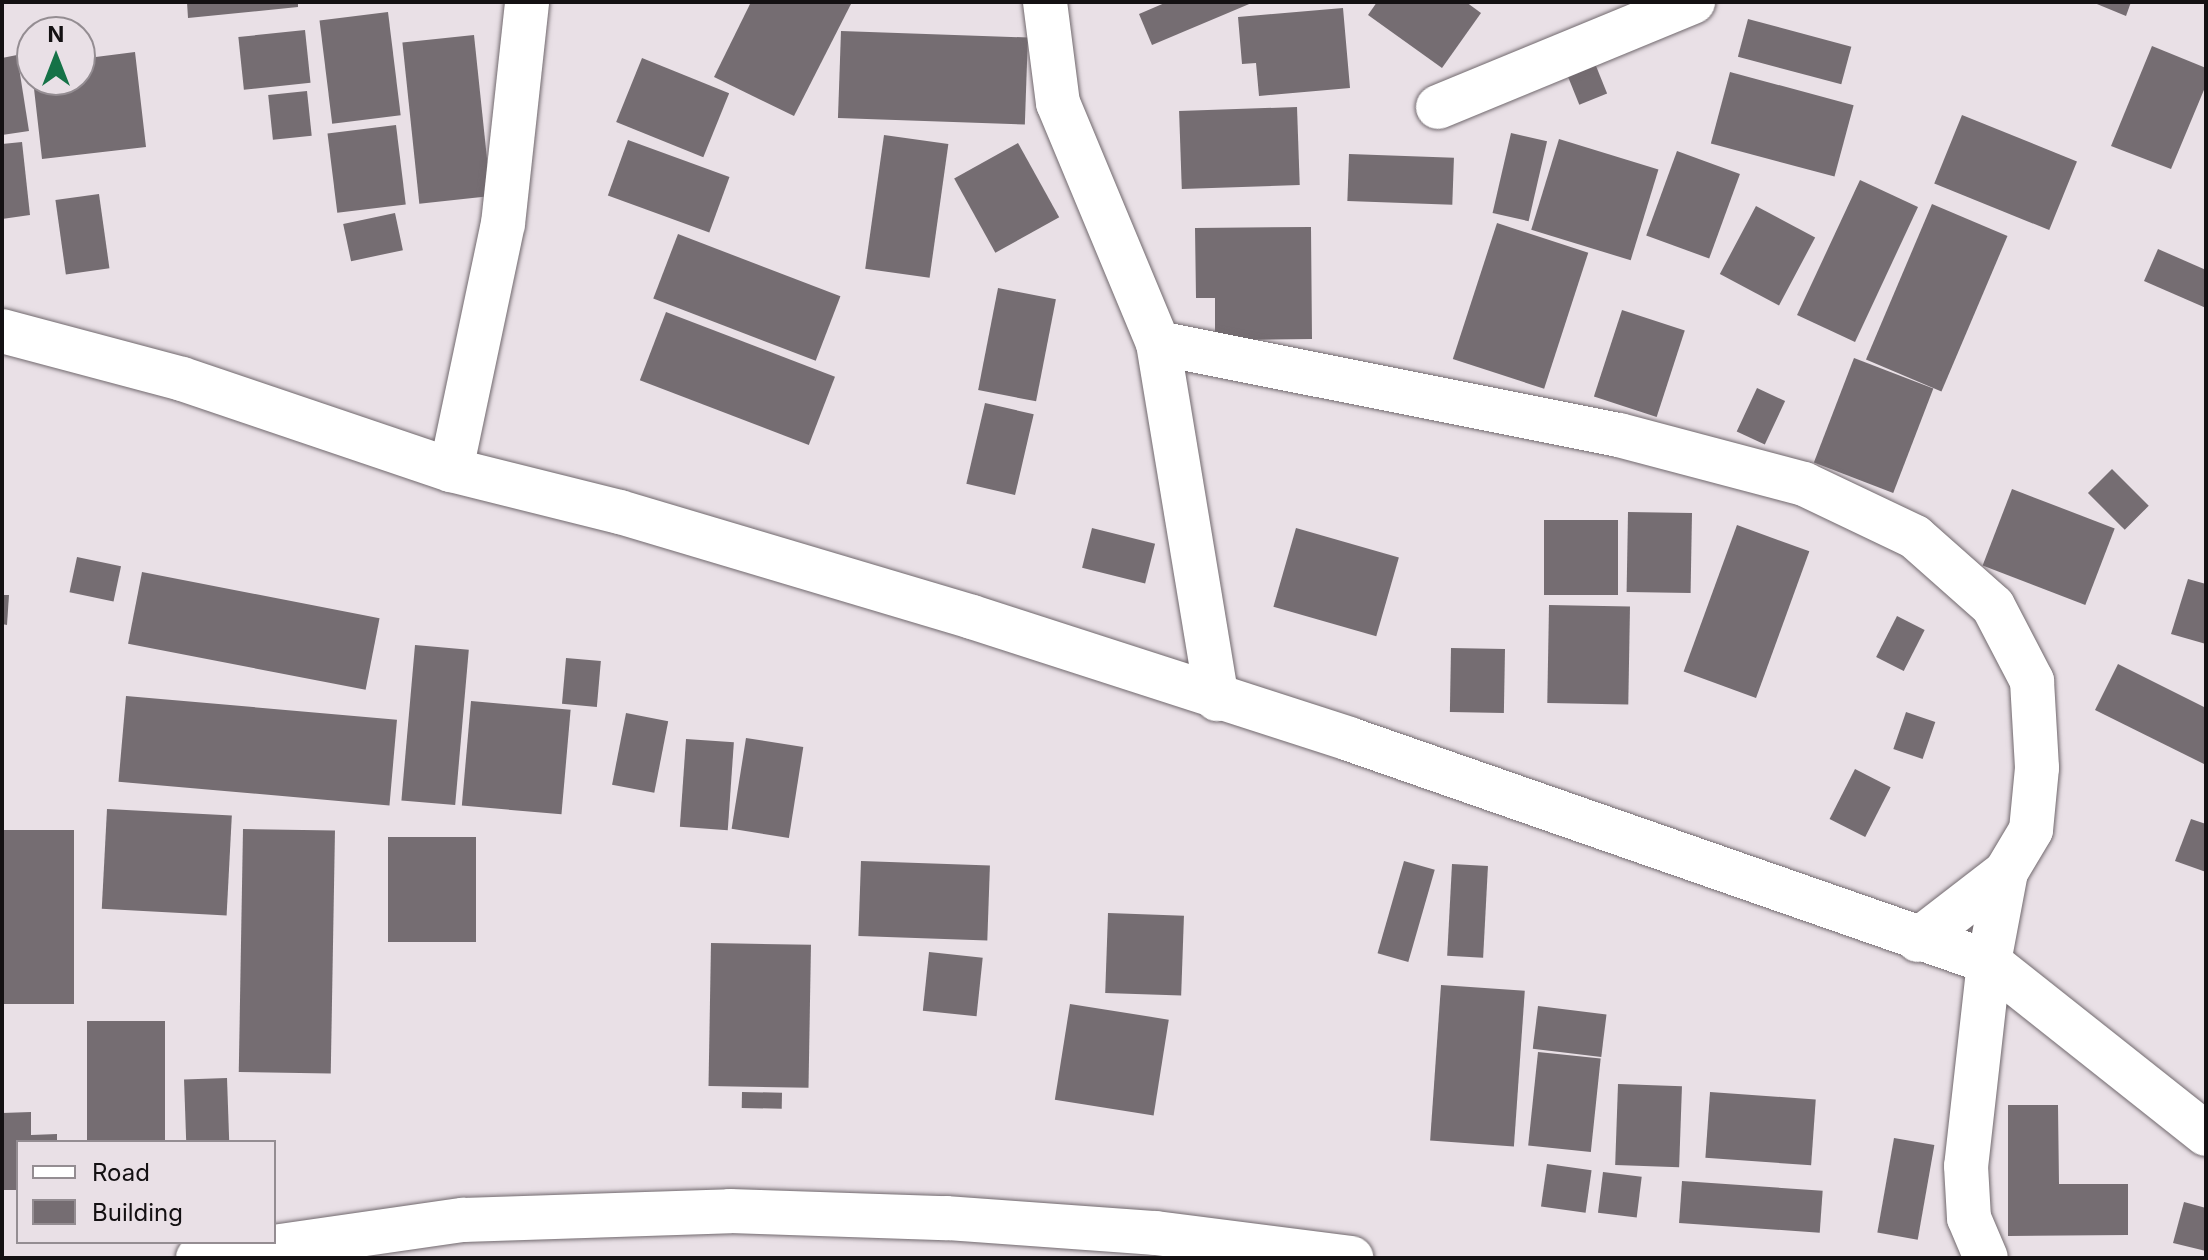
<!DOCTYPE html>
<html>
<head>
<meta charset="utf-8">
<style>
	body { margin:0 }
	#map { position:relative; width:2208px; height:1260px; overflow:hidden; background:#e9e0e6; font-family:Inter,sans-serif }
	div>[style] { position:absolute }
	.building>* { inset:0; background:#756d72; transform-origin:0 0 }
	.roads { filter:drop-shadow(0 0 2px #71696e) drop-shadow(0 0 2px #71696e) }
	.minor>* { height:44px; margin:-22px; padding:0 22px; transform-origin:22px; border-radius:22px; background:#fff }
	span { translate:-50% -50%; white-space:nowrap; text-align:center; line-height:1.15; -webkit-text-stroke:6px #e9e0e6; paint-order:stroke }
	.frame { position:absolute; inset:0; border:4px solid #141113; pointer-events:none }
	.legend { position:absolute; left:16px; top:1140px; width:260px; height:104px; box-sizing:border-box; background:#e9e0e6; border:2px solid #948d92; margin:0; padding:10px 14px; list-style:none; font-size:24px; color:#141113 }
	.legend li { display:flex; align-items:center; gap:16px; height:40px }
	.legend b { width:40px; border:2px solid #948d92 }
	.north { position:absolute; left:16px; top:16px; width:80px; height:80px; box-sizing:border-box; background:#e9e0e6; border:2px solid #948d92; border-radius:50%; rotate:0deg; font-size:22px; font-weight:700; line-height:32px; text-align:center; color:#141113 }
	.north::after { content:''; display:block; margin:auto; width:28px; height:36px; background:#157247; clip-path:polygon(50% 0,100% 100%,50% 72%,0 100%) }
</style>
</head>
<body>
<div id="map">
	<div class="building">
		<i style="clip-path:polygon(187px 2px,298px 2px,298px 7px,188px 18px)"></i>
		<i style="clip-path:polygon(751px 2px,852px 2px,794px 116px,714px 77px)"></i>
		<i style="clip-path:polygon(1167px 2px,1254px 2px,1152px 45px,1139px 14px)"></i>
		<i style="clip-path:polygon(1377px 2px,1466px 2px,1481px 13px,1442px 68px,1368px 15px)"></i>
		<i style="clip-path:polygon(2092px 2px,2131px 2px,2126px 16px)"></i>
		<i style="clip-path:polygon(1343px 8px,1350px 88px,1259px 96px,1256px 63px,1242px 64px,1238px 17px)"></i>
		<i style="left:388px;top:12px;width:104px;height:69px;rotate:83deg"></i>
		<i style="left:1748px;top:19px;width:107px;height:39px;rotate:15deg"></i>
		<i style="left:305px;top:30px;width:53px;height:67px;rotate:84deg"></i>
		<i style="left:841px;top:31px;width:187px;height:87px;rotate:2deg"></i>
		<i style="left:474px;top:35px;width:162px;height:72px;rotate:84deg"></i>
		<i style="clip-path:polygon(2152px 46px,2206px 68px,2206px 85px,2171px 169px,2111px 146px)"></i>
		<i style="clip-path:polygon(135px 52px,146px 147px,42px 159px,33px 80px,80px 80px,80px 59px)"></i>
		<i style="clip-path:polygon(17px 55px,29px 131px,2px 135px,2px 58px)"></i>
		<i style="left:642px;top:58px;width:94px;height:69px;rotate:22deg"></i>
		<i style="left:1594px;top:61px;width:35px;height:30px;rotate:68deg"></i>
		<i style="left:1730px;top:72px;width:128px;height:74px;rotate:15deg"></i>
		<i style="left:307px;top:91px;width:45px;height:39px;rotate:84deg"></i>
		<i style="left:1297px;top:107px;width:78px;height:118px;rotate:88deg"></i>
		<i style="left:1962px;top:115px;width:124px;height:74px;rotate:22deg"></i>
		<i style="left:396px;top:125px;width:80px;height:69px;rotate:83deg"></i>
		<i style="left:1511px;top:133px;width:37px;height:82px;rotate:13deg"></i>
		<i style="left:884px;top:135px;width:65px;height:135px;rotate:8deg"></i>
		<i style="left:1559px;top:139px;width:104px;height:95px;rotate:17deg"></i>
		<i style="left:628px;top:140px;width:108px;height:59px;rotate:20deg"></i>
		<i style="clip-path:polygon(22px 142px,30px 215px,2px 219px,2px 144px)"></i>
		<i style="left:1018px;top:143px;width:85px;height:73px;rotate:61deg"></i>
		<i style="left:1677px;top:151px;width:67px;height:90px;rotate:20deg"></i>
		<i style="left:1349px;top:154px;width:105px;height:47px;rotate:2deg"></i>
		<i style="left:1860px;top:180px;width:64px;height:149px;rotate:25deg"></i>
		<i style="left:99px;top:194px;width:75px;height:44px;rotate:82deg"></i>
		<i style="left:1932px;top:204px;width:82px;height:169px;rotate:23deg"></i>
		<i style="left:1756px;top:206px;width:67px;height:77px;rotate:28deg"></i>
		<i style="left:395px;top:213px;width:38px;height:53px;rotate:78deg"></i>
		<i style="left:1497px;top:223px;width:96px;height:143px;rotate:18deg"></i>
		<i style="clip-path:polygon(1311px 227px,1312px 339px,1215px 340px,1215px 298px,1196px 298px,1195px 228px)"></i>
		<i style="left:678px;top:234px;width:174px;height:69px;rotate:21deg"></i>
		<i style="clip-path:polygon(2158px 249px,2206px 270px,2206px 308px,2144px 281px)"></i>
		<i style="left:998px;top:288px;width:59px;height:104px;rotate:11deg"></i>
		<i style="left:1622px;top:310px;width:66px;height:91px;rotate:18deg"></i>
		<i style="left:666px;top:312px;width:181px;height:73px;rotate:21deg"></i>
		<i style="left:1854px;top:358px;width:85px;height:112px;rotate:21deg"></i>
		<i style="left:1757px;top:388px;width:31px;height:48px;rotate:25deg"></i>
		<i style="left:985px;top:403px;width:50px;height:83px;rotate:13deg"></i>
		<i style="left:2112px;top:469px;width:52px;height:34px;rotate:45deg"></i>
		<i style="left:2012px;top:489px;width:110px;height:82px;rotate:21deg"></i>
		<i style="left:1628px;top:512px;width:64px;height:80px;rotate:1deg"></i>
		<i style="left:1544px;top:520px;width:74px;height:75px"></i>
		<i style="left:1737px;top:525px;width:77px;height:156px;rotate:20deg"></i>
		<i style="left:1092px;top:528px;width:65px;height:41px;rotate:14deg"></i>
		<i style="left:1296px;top:528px;width:107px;height:82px;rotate:16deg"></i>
		<i style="left:77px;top:557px;width:45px;height:36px;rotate:12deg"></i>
		<i style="left:142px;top:572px;width:242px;height:73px;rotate:11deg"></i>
		<i style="clip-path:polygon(2188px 579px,2206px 584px,2206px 644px,2171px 634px)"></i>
		<i style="clip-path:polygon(2px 595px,9px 595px,7px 625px,2px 624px)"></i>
		<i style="left:1549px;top:605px;width:81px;height:98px;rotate:1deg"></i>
		<i style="left:1897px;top:616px;width:31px;height:46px;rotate:27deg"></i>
		<i style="left:415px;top:645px;width:54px;height:156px;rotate:5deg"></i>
		<i style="left:1451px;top:648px;width:54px;height:64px;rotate:1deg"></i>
		<i style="left:566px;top:658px;width:35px;height:46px;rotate:5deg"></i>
		<i style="clip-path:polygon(2118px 664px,2206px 708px,2206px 765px,2095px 710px)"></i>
		<i style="left:126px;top:696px;width:272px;height:86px;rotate:5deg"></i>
		<i style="left:471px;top:701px;width:100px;height:105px;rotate:5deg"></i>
		<i style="left:1906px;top:712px;width:31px;height:39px;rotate:19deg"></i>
		<i style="left:626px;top:713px;width:43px;height:73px;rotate:11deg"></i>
		<i style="left:746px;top:738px;width:58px;height:92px;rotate:9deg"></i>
		<i style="left:686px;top:739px;width:48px;height:88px;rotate:4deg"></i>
		<i style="left:1855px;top:769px;width:40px;height:56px;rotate:27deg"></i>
		<i style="left:107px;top:809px;width:125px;height:100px;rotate:3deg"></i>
		<i style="clip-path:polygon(2191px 819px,2206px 824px,2206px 872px,2175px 861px)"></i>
		<i style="left:243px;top:829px;width:92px;height:243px;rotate:1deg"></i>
		<i style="left:2px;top:830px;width:72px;height:174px"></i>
		<i style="left:388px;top:837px;width:88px;height:105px"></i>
		<i style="left:861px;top:861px;width:129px;height:75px;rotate:2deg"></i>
		<i style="left:1404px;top:861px;width:32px;height:96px;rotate:16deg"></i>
		<i style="left:1452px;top:864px;width:36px;height:92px;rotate:3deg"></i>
		<i style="left:1108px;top:913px;width:76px;height:80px;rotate:2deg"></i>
		<i style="left:711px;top:943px;width:100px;height:143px;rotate:1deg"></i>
		<i style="left:929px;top:952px;width:54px;height:59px;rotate:6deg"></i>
		<i style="left:1441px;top:985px;width:84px;height:156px;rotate:4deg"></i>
		<i style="left:1070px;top:1004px;width:100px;height:97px;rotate:9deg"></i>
		<i style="left:1538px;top:1006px;width:69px;height:43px;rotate:7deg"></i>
		<i style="left:165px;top:1021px;width:121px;height:78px;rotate:90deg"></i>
		<i style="left:1538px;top:1052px;width:63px;height:94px;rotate:6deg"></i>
		<i style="left:227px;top:1078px;width:64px;height:43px;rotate:88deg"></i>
		<i style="left:1618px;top:1084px;width:64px;height:81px;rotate:2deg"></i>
		<i style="left:742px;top:1092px;width:40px;height:16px;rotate:1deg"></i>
		<i style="left:1710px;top:1092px;width:106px;height:66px;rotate:4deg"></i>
		<i style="clip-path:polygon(2008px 1105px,2058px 1105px,2059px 1184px,2128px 1184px,2128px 1235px,2008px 1236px)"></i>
		<i style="clip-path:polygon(31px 1112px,31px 1135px,57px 1134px,57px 1142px,18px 1142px,18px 1190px,2px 1190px,2px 1113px)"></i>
		<i style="left:1894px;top:1138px;width:41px;height:96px;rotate:10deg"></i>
		<i style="left:1547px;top:1164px;width:45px;height:43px;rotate:8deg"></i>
		<i style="left:1603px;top:1172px;width:39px;height:41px;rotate:7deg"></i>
		<i style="left:1682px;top:1181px;width:141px;height:42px;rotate:4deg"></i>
		<i style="clip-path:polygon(2184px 1202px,2206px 1208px,2206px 1251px,2173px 1243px)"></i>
	</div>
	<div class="roads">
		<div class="minor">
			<i style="left:1045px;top:2px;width:102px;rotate:82.7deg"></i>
			<i style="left:1058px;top:103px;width:260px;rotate:67.4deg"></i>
			<i style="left:1158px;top:343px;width:361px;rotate:80.6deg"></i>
			<i style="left:1438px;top:107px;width:276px;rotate:-22.4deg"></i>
			<i style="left:2px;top:331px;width:186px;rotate:14.9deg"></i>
			<i style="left:182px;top:379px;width:284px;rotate:18.7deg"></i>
			<i style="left:451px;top:470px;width:174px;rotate:14deg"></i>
			<i style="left:620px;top:512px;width:367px;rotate:16.6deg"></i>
			<i style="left:972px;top:617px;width:396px;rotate:17.9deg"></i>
			<i style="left:1349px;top:739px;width:678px;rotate:19.21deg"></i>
			<i style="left:1989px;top:962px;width:277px;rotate:38.4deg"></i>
			<i style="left:1158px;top:343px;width:470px;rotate:11.3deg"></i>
			<i style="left:1619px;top:435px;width:191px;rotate:14.8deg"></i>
			<i style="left:1804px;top:484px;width:123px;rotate:25.5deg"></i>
			<i style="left:1915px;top:537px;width:104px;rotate:41.5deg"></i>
			<i style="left:1993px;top:606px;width:85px;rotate:62.5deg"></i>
			<i style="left:2032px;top:681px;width:87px;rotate:86.7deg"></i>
			<i style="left:2037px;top:768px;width:62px;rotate:95.5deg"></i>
			<i style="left:2031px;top:830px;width:49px;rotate:120.8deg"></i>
			<i style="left:2006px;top:872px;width:92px;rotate:100.7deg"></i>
			<i style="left:1989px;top:962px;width:205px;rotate:96.4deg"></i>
			<i style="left:1966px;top:1166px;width:52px;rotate:86.7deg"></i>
			<i style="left:1969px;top:1218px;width:43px;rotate:67deg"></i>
			<i style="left:451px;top:470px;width:251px;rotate:-78.1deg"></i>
			<i style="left:503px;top:224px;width:223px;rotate:-83.8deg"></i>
			<i style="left:1918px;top:940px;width:111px;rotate:-37.7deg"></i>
			<i style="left:198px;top:1258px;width:268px;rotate:-8.2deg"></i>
			<i style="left:463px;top:1220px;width:267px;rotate:-1.9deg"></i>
			<i style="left:730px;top:1211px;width:216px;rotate:1.9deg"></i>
			<i style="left:946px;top:1218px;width:211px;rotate:4.1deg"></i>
			<i style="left:1156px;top:1233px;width:197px;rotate:7.3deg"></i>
		</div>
	</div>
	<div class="frame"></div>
	<ul class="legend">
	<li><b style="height:10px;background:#fff"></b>Road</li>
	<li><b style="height:22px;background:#756d72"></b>Building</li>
	</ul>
	<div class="north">N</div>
</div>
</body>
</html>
